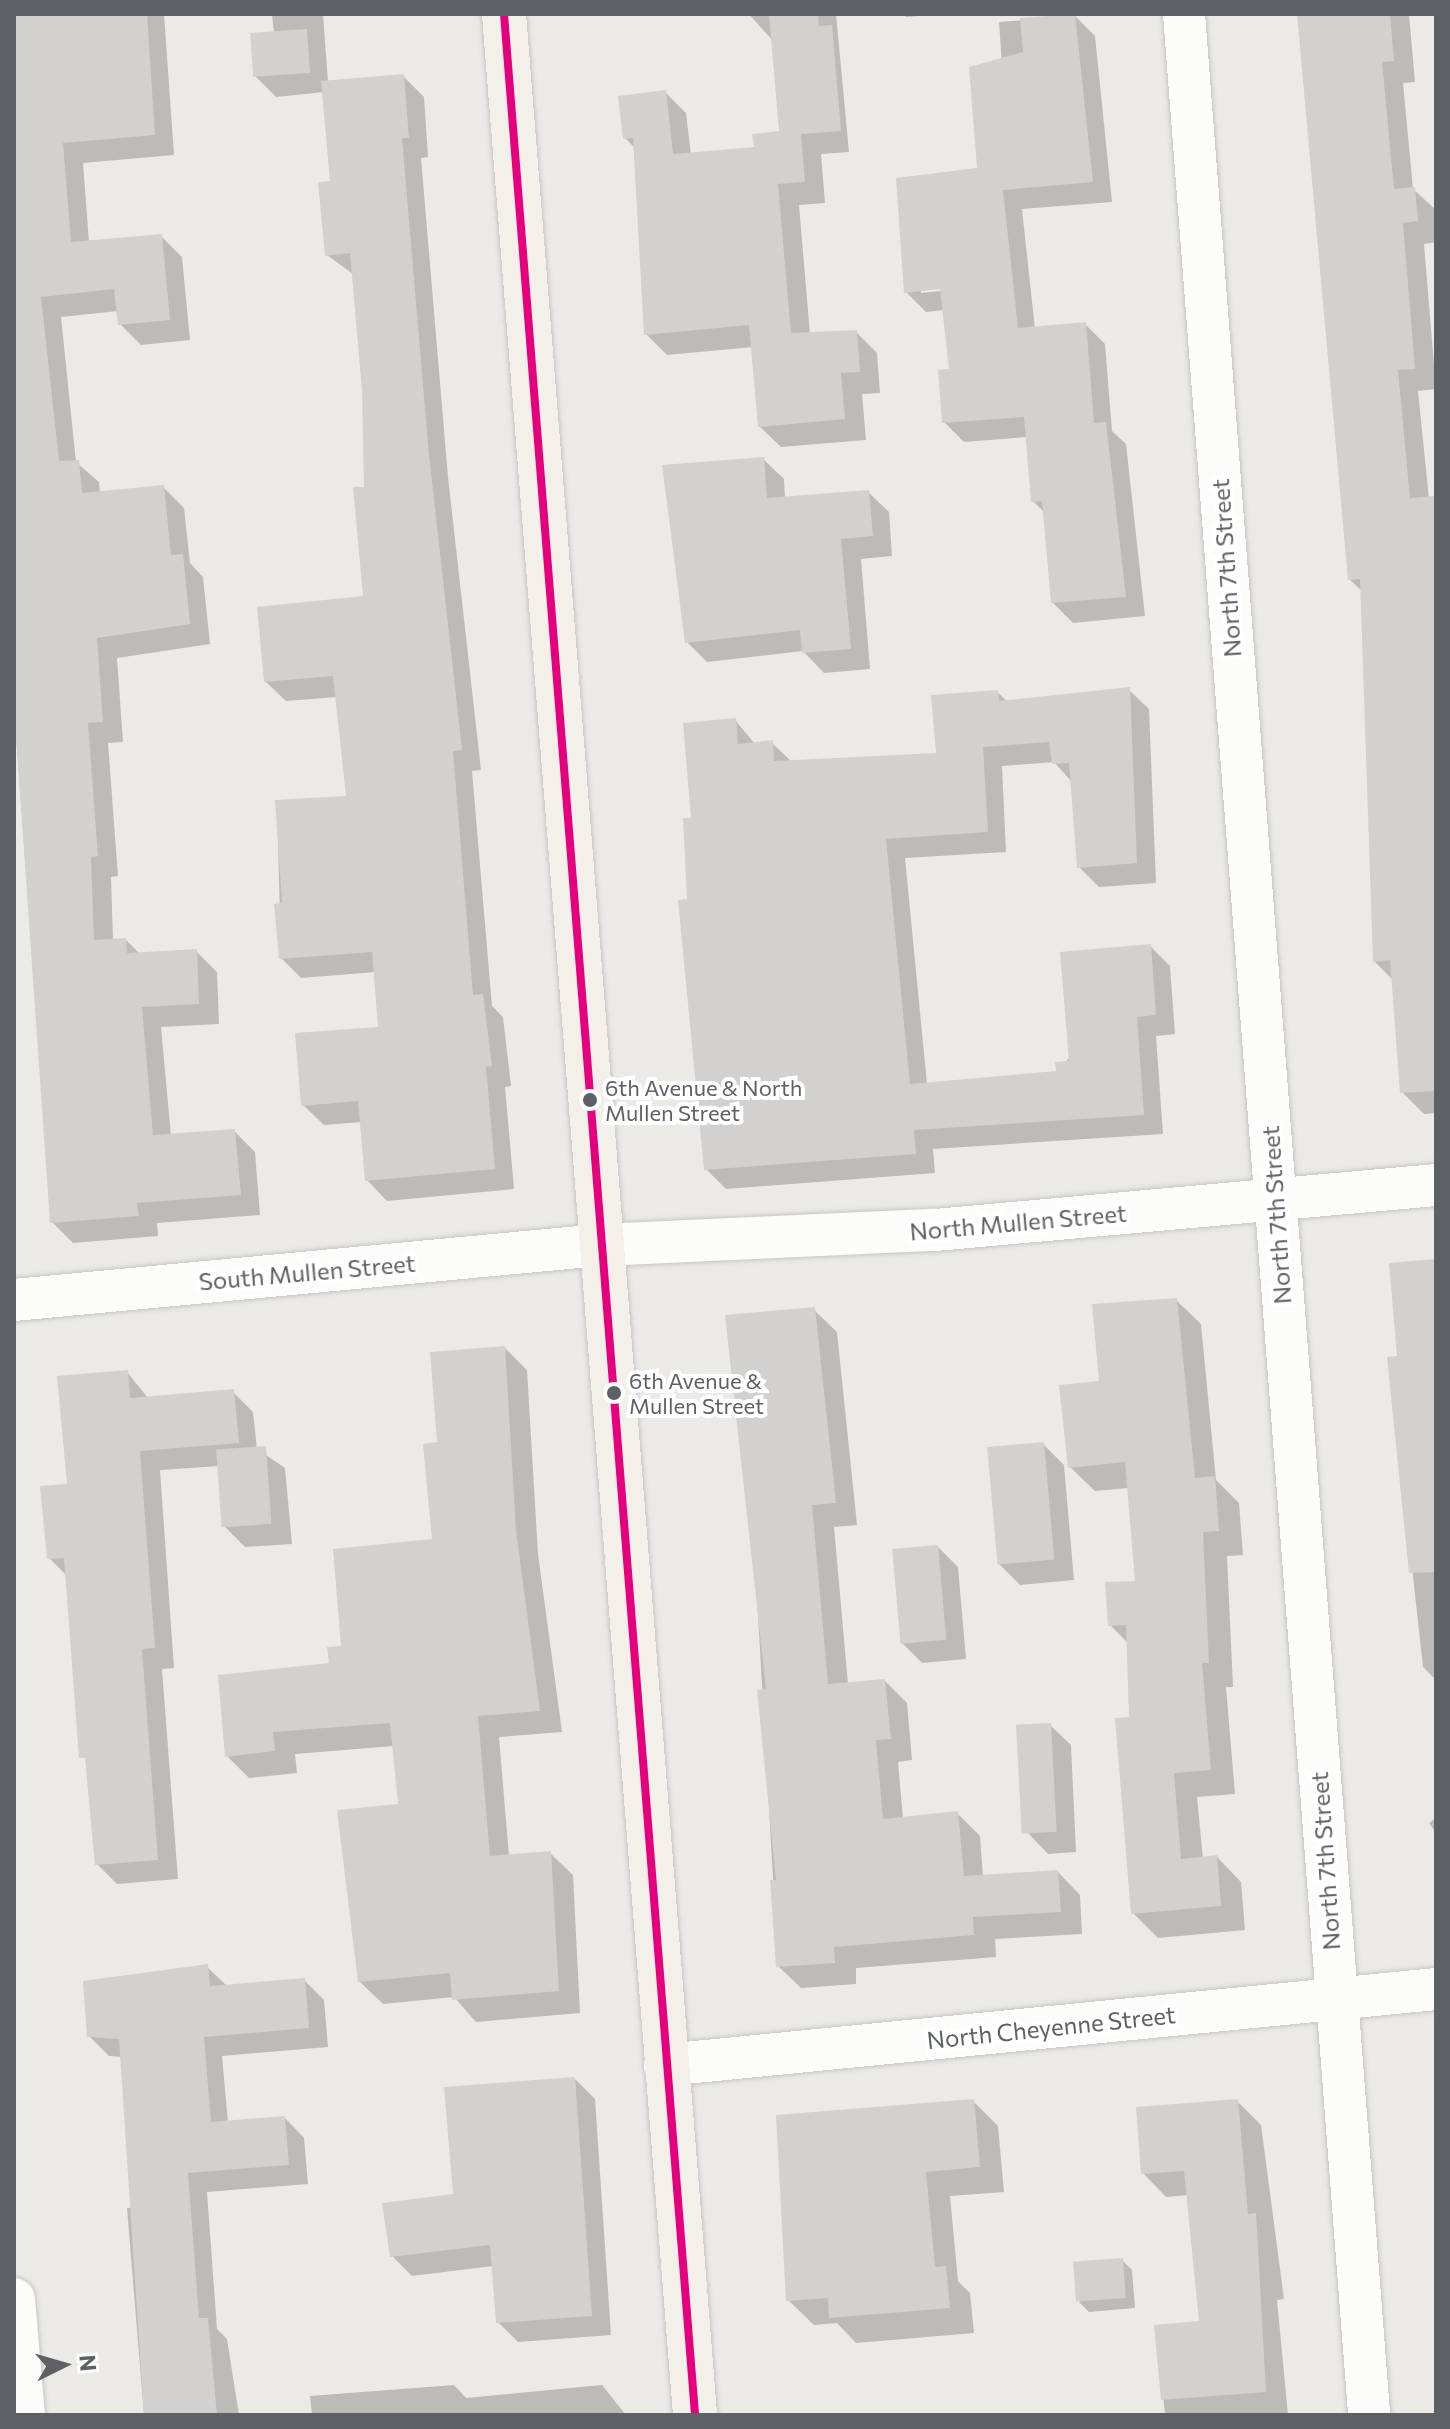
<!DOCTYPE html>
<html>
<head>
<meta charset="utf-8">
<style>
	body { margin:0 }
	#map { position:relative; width:1450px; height:2429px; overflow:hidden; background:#ebeae7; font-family:Commissioner,sans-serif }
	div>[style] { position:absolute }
	.shadow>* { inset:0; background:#0003 }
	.building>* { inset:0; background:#d2d1d0; transform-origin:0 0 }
	.roads { filter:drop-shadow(0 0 2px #c6c6c6) drop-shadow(0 0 2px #c6c6c6) }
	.street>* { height:42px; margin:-21px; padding:0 21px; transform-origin:21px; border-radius:21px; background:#fcfcfb }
	.primary>* { height:44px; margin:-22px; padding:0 22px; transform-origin:22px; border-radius:22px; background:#f2f0e9 }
	.bus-1>* { height:8px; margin:-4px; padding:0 4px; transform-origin:4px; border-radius:4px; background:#e5007d }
	.dots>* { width:22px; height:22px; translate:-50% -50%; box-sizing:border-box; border:4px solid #fff; border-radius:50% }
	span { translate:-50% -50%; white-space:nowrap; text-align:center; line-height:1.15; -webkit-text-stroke:8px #fff; paint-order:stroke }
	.bus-label { font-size:22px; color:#5d6064 }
	.left { translate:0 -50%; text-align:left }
	.street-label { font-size:24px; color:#5d6064 }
	.frame { position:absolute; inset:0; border:16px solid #5d6064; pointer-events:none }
	.north { position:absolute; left:24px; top:2325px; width:80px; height:80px; -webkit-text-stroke:6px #fff; paint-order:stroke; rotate:85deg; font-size:22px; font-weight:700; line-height:32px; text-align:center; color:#5d6064 }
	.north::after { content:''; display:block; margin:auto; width:28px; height:36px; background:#5d6064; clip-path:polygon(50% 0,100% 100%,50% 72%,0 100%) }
</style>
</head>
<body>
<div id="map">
	<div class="shadow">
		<i style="clip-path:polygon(14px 14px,164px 14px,174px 155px,83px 163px,89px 242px,161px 236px,182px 257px,190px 340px,141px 345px,120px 324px,118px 311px,61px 317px,76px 462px,99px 482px,100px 493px,163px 487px,184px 508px,190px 563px,203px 577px,210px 644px,117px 658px,123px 742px,108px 743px,118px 876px,111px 877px,113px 940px,126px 940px,140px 954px,196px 951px,217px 972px,219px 1024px,161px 1027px,171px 1136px,234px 1131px,255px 1152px,260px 1215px,157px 1223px,158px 1236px,73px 1243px,52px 1222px,14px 708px)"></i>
		<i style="clip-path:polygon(272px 14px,323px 14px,328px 82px,403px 76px,424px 97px,428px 157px,421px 158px,448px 477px,481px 770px,472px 771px,492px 1006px,503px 1017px,511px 1086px,505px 1087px,514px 1189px,387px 1201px,367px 1180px,362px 1122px,324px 1125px,303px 1105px,380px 1028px,376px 972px,301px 978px,281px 958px,277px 802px,348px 798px,337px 697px,286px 701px,265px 681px,365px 597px,364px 390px,353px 274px,327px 255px,332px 183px,324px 92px,276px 97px,256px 77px,274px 34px)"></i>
		<i style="clip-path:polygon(749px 14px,836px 14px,849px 152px,821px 154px,825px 203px,799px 205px,810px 334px,856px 332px,877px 353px,880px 393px,862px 394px,866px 440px,781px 447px,759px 426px,753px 347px,667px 355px,646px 334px,636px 149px,625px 138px,665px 92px,686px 113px,691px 155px,756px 149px,781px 133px,773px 41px)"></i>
		<i style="clip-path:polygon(903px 14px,940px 14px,906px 17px)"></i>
		<i style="clip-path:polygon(1299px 14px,1409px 14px,1415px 82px,1403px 83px,1413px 189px,1436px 210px,1436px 242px,1424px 244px,1436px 389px,1418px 391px,1429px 499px,1436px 498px,1436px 1113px,1424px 1114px,1402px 1092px,1393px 980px,1374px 961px,1362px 591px,1349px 579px)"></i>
		<i style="clip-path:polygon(evenodd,1075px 16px,1095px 36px,1112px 202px,1022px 209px,1035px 329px,1085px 324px,1105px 344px,1112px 431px,1126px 444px,1145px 616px,1073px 623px,1053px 603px,1045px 513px,1033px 501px,1027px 437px,964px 442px,944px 422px,951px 371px,944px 310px,926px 312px,906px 292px,980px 170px,1002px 65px,999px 22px,1075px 16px,950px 286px,950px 290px,921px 293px,921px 289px,950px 286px)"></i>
		<i style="clip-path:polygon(763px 459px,784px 479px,785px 499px,868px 492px,889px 512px,892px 556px,861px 559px,870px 669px,824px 673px,803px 651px,707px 662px,687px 642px)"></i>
		<i style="clip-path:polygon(1129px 690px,1149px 709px,1156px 883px,1099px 887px,1079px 867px,1072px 782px,1054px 762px,1002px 766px,1006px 852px,905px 858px,927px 1084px,1058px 1073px,1150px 946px,1170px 966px,1175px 1034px,1156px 1036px,1163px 1134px,933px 1149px,935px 1173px,726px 1189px,706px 1169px,689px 901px,693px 820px,735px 720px,755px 744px,772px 743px,792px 762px,939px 755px,997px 692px,1008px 702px)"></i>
		<i style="clip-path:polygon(1436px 1261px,1436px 1680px,1423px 1667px,1389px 1359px,1399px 1358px)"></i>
		<i style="clip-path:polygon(1176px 1300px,1201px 1324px,1216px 1480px,1239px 1503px,1243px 1555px,1227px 1556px,1233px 1687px,1226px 1687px,1235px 1794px,1197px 1797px,1203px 1859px,1217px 1857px,1241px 1882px,1245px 1930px,1158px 1938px,1133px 1913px,1128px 1643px,1110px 1625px,1138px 1583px,1129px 1488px,1095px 1491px,1070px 1467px,1101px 1383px)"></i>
		<i style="clip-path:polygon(814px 1310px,837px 1332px,857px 1525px,834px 1527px,848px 1684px,885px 1681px,907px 1703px,912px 1760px,898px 1762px,903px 1819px,957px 1813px,980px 1836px,983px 1877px,1058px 1872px,1080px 1895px,1082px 1934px,995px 1939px,996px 1957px,856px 1968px,856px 1984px,801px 1988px,778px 1966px,752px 1509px)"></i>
		<i style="clip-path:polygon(505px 1348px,527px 1370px,538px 1554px,562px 1732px,499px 1737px,509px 1856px,550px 1853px,573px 1875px,580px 2013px,476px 2022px,454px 1997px,383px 2004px,360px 1982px,401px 1806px,394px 1746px,295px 1754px,297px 1773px,249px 1778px,227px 1756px,331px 1665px,434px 1541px,439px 1444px)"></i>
		<i style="clip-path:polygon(127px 1372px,148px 1398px,233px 1392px,253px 1412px,257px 1449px,285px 1468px,292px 1544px,245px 1547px,225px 1527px,220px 1466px,160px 1470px,174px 1668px,162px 1669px,178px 1879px,117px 1884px,97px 1864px,68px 1577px,49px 1558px,69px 1486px)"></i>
		<i style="clip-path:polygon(1043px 1444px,1064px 1465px,1074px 1580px,1020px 1585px,999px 1564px)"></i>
		<i style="clip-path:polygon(938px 1547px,958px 1567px,966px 1659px,922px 1663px,902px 1643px)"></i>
		<i style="clip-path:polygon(1050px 1725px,1071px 1745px,1076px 1852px,1048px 1854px,1028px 1833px)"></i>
		<i style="clip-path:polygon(1436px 1818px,1436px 1833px,1429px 1823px)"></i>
		<i style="clip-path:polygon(207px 1967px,227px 1986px,304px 1980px,324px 2000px,328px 2047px,222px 2056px,228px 2123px,285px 2118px,304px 2138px,308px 2184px,207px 2192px,217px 2329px,227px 2339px,239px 2415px,144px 2415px,127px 2208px,137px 2207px,122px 2057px,109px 2056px,89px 2036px)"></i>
		<i style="clip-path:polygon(575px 2079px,595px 2099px,611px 2335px,518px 2342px,498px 2322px,493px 2266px,412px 2276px,392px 2256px)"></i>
		<i style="clip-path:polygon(973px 2101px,998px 2126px,1004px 2192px,950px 2196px,958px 2281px,970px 2293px,974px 2333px,856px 2343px,837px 2323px,814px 2325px,788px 2300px)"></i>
		<i style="clip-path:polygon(1237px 2101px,1261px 2125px,1284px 2299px,1277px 2300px,1288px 2415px,1165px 2415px,1156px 2326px,1201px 2323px,1189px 2195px,1166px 2197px,1143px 2173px)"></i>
		<i style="clip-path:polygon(1122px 2260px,1132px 2270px,1135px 2308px,1089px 2312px,1079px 2302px)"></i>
		<i style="clip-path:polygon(454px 2385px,466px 2398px,602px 2385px,626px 2415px,312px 2415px,310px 2396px)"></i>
	</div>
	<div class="building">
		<i style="clip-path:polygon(14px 14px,147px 14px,155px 135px,63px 143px,71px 242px,162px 234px,170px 320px,118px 325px,114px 289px,41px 297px,59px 461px,79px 460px,82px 493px,164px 485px,171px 555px,183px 554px,190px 624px,97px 638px,103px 722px,88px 723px,98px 856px,91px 857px,94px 940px,126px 938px,127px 953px,197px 949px,199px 1004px,142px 1007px,153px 1135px,235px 1129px,241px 1195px,137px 1203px,139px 1216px,50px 1223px,14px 707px)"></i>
		<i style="clip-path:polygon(769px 14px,818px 14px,819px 26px,832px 25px,841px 131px,801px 134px,805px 182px,778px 184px,791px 333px,857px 330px,860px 372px,841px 373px,845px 419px,758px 427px,749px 325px,644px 335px,633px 138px,623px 139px,618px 96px,666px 90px,673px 154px,754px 147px,752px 134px,779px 131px)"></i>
		<i style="clip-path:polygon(1075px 14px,1093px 182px,1003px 190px,1018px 328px,1086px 322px,1094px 423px,1106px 422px,1126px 597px,1051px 603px,1042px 501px,1031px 502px,1024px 417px,942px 423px,938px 370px,949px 369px,940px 289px,904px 293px,896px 178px,977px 168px,969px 67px,1023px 52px,1020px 18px)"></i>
		<i style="clip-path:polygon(1297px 14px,1390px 14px,1394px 61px,1382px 62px,1394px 189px,1415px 187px,1418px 221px,1403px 223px,1415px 369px,1398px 370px,1410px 498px,1436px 496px,1436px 1091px,1400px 1093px,1390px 960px,1373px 962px,1360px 579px,1348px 580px)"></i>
		<i style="left:307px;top:29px;width:44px;height:57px;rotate:86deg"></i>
		<i style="clip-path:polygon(404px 74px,409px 138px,402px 138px,429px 455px,462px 750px,453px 751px,473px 995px,483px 994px,492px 1066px,486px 1067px,495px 1169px,365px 1181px,358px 1101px,301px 1106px,295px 1033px,378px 1027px,372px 952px,279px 959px,274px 904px,282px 903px,275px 800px,346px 796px,333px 676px,264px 682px,257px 607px,363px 596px,353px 487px,364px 487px,362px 390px,350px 253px,325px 256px,318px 182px,330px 181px,321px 81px)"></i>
		<i style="clip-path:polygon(764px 457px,767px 498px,869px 490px,873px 536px,841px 539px,851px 649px,802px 653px,800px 630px,685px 643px,662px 465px)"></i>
		<i style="clip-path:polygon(1130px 687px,1137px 863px,1077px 868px,1069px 763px,1052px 764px,1049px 742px,983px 747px,988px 832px,886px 839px,910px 1084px,1056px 1071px,1055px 1062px,1069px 1061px,1060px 952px,1151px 944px,1156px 1015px,1137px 1017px,1144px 1115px,914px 1130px,916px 1154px,704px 1170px,678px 900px,687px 899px,683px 818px,691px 818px,683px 723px,736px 718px,738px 744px,773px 740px,774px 761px,936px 753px,931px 695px,998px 690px,999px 701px)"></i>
		<i style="clip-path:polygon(1436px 1259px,1436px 1572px,1409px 1573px,1387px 1357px,1397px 1356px,1389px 1263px)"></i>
		<i style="clip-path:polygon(1177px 1298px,1195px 1478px,1215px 1476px,1219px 1531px,1203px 1532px,1209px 1663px,1202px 1663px,1211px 1770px,1174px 1773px,1181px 1859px,1217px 1855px,1221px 1906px,1131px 1914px,1115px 1718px,1129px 1717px,1126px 1625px,1108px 1626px,1105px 1582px,1135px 1581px,1125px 1462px,1068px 1468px,1059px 1385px,1099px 1381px,1092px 1304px)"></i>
		<i style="clip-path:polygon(815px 1307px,836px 1503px,812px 1505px,828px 1684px,885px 1679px,891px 1739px,876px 1740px,883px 1819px,958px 1811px,964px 1876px,1058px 1870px,1061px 1912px,973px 1917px,974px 1935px,834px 1947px,835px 1963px,776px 1967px,770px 1880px,776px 1880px,757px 1690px,766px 1689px,725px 1315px)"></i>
		<i style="clip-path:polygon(505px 1346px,516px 1530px,540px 1711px,478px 1716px,490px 1856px,551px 1851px,559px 1991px,452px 2000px,450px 1973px,358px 1982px,337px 1810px,398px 1804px,390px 1723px,273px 1732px,275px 1751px,225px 1757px,218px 1675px,329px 1663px,327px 1647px,341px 1646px,333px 1549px,432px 1539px,423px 1444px,437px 1442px,430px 1352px)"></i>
		<i style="clip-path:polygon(128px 1370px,130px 1398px,234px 1389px,239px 1443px,140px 1451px,155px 1648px,142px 1649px,158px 1860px,95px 1865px,85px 1758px,79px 1758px,64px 1558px,47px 1559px,40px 1486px,67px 1484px,57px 1376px)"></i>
		<i style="left:1044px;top:1442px;width:118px;height:57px;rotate:85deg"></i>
		<i style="left:266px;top:1446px;width:78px;height:50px;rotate:86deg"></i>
		<i style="left:938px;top:1545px;width:95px;height:46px;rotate:85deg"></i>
		<i style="left:1051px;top:1723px;width:109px;height:35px;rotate:87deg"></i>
		<i style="clip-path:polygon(208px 1964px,210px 1986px,305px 1978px,309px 2028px,204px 2037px,211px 2122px,285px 2116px,289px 2165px,188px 2173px,199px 2318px,208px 2318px,217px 2415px,144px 2415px,119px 2039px,87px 2037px,83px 1981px)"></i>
		<i style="clip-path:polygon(575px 2077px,592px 2316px,496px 2323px,490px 2245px,390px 2257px,382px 2203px,453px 2194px,444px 2087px)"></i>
		<i style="clip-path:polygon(974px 2099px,980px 2167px,926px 2172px,935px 2267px,946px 2266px,950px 2308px,829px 2318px,828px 2298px,786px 2301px,776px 2115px)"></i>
		<i style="clip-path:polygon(1238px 2099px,1248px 2214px,1256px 2213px,1266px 2392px,1161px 2400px,1154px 2325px,1199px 2321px,1184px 2171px,1141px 2174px,1136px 2107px)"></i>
		<i style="left:1123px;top:2258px;width:40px;height:50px;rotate:86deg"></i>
	</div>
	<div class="roads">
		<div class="street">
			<i style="left:1184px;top:14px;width:2408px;rotate:85.59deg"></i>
			<i style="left:14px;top:1300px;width:589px;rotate:-5.36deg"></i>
			<i style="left:600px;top:1245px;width:335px;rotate:-2.6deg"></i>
			<i style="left:935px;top:1230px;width:503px;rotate:-5.13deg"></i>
			<i style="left:665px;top:2065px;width:775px;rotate:-5.63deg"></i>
			<i style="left:14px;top:2299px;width:116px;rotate:85.1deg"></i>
		</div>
		<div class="primary">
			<i style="left:504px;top:14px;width:2409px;rotate:85.45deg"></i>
		</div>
	</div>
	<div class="bus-1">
		<i style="left:504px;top:14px;width:2409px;rotate:85.45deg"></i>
	</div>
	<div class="dots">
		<i style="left:590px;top:1100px;background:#5d6064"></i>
		<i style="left:614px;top:1393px;background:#5d6064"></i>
	</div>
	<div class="bus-label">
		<span class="left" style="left:605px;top:1100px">6th Avenue &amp; North<br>Mullen Street</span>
		<span class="left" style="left:629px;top:1393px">6th Avenue &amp;<br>Mullen Street</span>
	</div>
	<div class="street-label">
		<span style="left:1226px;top:568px;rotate:-94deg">North 7th Street</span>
		<span style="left:1276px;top:1215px;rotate:-94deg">North 7th Street</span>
		<span style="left:1018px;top:1222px;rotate:-5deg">North Mullen Street</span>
		<span style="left:307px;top:1272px;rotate:-5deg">South Mullen Street</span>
		<span style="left:1325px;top:1861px;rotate:-94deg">North 7th Street</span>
		<span style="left:1051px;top:2027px;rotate:-6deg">North Cheyenne Street</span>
	</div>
	<div class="frame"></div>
	<div class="north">N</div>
</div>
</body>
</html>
